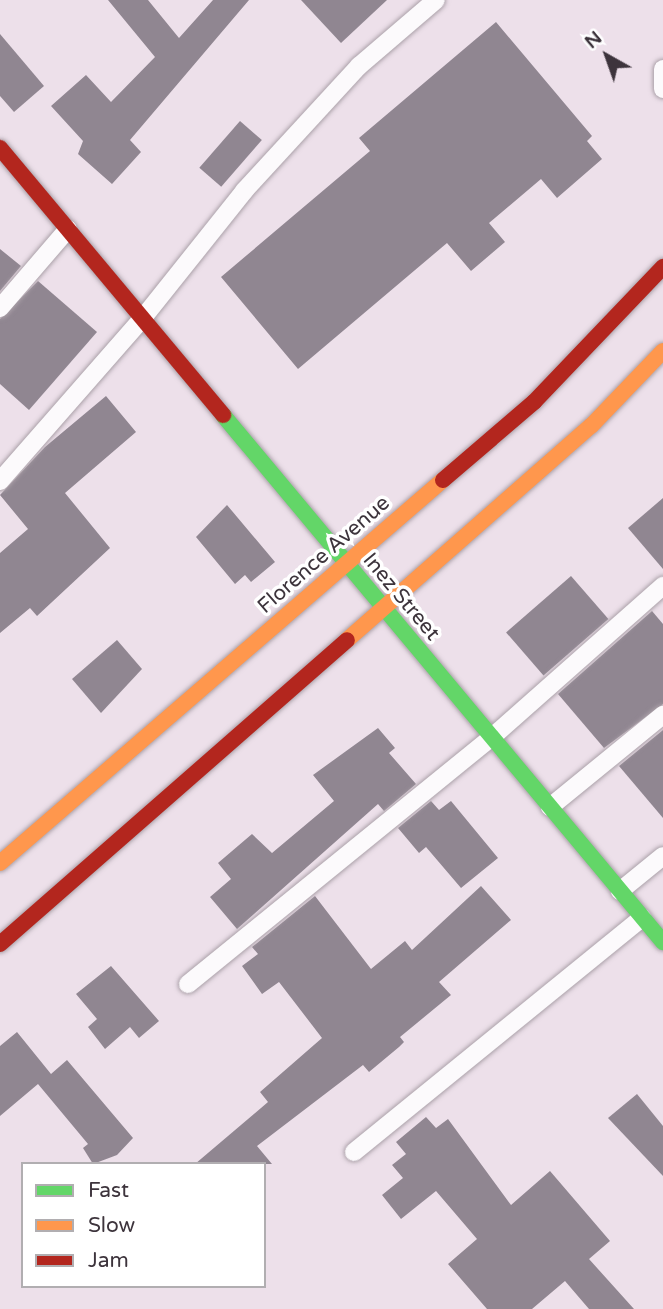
<!DOCTYPE html>
<html>
<head>
<meta charset="utf-8">
<style>
	body { margin:0 }
	#map { position:relative; width:663px; height:1309px; overflow:hidden; background:#ede0ea; font-family:"Varela Round",sans-serif }
	div>[style] { position:absolute }
	.building>* { inset:0; background:#908691; transform-origin:0 0 }
	.roads { filter:drop-shadow(0 0 2px #aba1a9) drop-shadow(0 0 2px #aba1a9) }
	.lane>* { height:18px; margin:-9px; padding:0 9px; transform-origin:9px; border-radius:9px; background:#fcfafc }
	.fast>* { height:16px; margin:-8px; padding:0 8px; transform-origin:8px; border-radius:8px; background:#63d668 }
	.slow>* { height:16px; margin:-8px; padding:0 8px; transform-origin:8px; border-radius:8px; background:#ff974d }
	.jam>* { height:16px; margin:-8px; padding:0 8px; transform-origin:8px; border-radius:8px; background:#b3261e }
	span { translate:-50% -50%; white-space:nowrap; text-align:center; line-height:1.15; -webkit-text-stroke:7px #fff; paint-order:stroke }
	.street-label { font-size:21px; color:#3d343c }
	.legend { position:absolute; left:21px; top:1162px; width:245px; height:126px; box-sizing:border-box; background:#fff; border:2px solid #b1aeb1; margin:0; padding:9px 12px; list-style:none; font-size:21px; color:#3d343c }
	.legend li { display:flex; align-items:center; gap:14px; height:35px }
	.legend b { width:35px; border:2px solid #b1aeb1 }
	.north { position:absolute; left:572px; top:21px; width:70px; height:70px; -webkit-text-stroke:5px #fff; paint-order:stroke; rotate:320deg; font-size:19px; font-weight:700; line-height:28px; text-align:center; color:#3d343c }
	.north::after { content:''; display:block; margin:auto; width:24px; height:32px; background:#3d343c; clip-path:polygon(50% 0,100% 100%,50% 72%,0 100%) }
</style>
</head>
<body>
<div id="map">
	<div class="building">
		<i style="clip-path:polygon(108px 0,148px 0,179px 38px,213px 0,249px 0,130px 140px,141px 152px,112px 184px,78px 154px,83px 141px,51px 106px,86px 75px,111px 102px,155px 57px)"></i>
		<i style="clip-path:polygon(301px 0,387px 0,341px 43px)"></i>
		<i style="clip-path:polygon(496px 22px,592px 136px,587px 141px,602px 159px,557px 198px,541px 179px,489px 223px,505px 242px,471px 271px,447px 243px,298px 369px,221px 277px,370px 151px,359px 138px)"></i>
		<i style="clip-path:polygon(0 34px,44px 86px,14px 112px,0 96px)"></i>
		<i style="left:240px;top:121px;width:29px;height:62px;rotate:41deg"></i>
		<i style="clip-path:polygon(0 249px,21px 266px,0 291px)"></i>
		<i style="clip-path:polygon(38px 281px,97px 332px,29px 410px,0 384px,0 319px)"></i>
		<i style="clip-path:polygon(106px 396px,136px 432px,65px 493px,110px 548px,37px 616px,30px 608px,0 633px,0 553px,28px 529px,0 495px,45px 447px)"></i>
		<i style="clip-path:polygon(663px 498px,663px 569px,628px 528px)"></i>
		<i style="clip-path:polygon(227px 505px,275px 562px,251px 582px,245px 575px,235px 584px,196px 537px)"></i>
		<i style="left:571px;top:576px;width:57px;height:86px;rotate:49deg"></i>
		<i style="clip-path:polygon(652px 611px,663px 624px,663px 704px,604px 748px,558px 694px)"></i>
		<i style="clip-path:polygon(117px 640px,142px 669px,101px 713px,72px 679px)"></i>
		<i style="clip-path:polygon(378px 728px,395px 748px,389px 753px,416px 784px,384px 811px,378px 804px,237px 929px,210px 897px,231px 879px,218px 863px,252px 834px,272px 853px,334px 801px,313px 775px)"></i>
		<i style="clip-path:polygon(663px 730px,663px 818px,619px 766px)"></i>
		<i style="clip-path:polygon(431px 801px,439px 810px,451px 801px,498px 858px,461px 888px,426px 847px,419px 853px,398px 828px)"></i>
		<i style="clip-path:polygon(481px 886px,511px 920px,439px 982px,451px 995px,400px 1037px,404px 1042px,399px 1047px,369px 1072px,363px 1065px,257px 1146px,272px 1164px,195px 1164px,268px 1102px,260px 1092px,322px 1038px,279px 982px,262px 994px,242px 966px,258px 954px,252px 947px,315px 896px,371px 969px,405px 941px,412px 950px)"></i>
		<i style="clip-path:polygon(111px 966px,159px 1021px,139px 1038px,130px 1027px,105px 1049px,88px 1027px,97px 1019px,76px 994px)"></i>
		<i style="clip-path:polygon(17px 1032px,51px 1074px,67px 1060px,133px 1138px,117px 1155px,93px 1164px,83px 1148px,88px 1144px,38px 1084px,0 1116px,0 1046px)"></i>
		<i style="clip-path:polygon(637px 1094px,663px 1126px,663px 1176px,608px 1118px)"></i>
		<i style="clip-path:polygon(426px 1117px,436px 1128px,448px 1119px,511px 1205px,550px 1171px,610px 1241px,589px 1259px,634px 1309px,589px 1309px,565px 1281px,532px 1309px,487px 1309px,448px 1264px,477px 1239px,436px 1191px,401px 1219px,382px 1195px,403px 1178px,392px 1165px,406px 1154px,396px 1142px)"></i>
	</div>
	<div class="roads">
		<div class="lane">
			<i style="left:663px;top:69px;width:20px;rotate:90deg"></i>
			<i style="left:0;top:308px;width:104px;rotate:-49.3deg"></i>
			<i style="left:0;top:481px;width:215px;rotate:-48.8deg"></i>
			<i style="left:142px;top:319px;width:164px;rotate:-51.4deg"></i>
			<i style="left:244px;top:191px;width:170px;rotate:-47.4deg"></i>
			<i style="left:359px;top:66px;width:101px;rotate:-40.6deg"></i>
			<i style="left:550px;top:807px;width:146px;rotate:-39.2deg"></i>
			<i style="left:620px;top:891px;width:55px;rotate:-39.1deg"></i>
			<i style="left:188px;top:984px;width:390px;rotate:-39.1deg"></i>
			<i style="left:491px;top:738px;width:230px;rotate:-41.5deg"></i>
			<i style="left:354px;top:1152px;width:371px;rotate:-39.1deg"></i>
		</div>
		<div class="fast">
			<i style="left:223px;top:415px;width:687px;rotate:50.14deg"></i>
		</div>
		<div class="slow">
			<i style="left:347px;top:640px;width:325px;rotate:-41.3deg"></i>
			<i style="left:591px;top:426px;width:104px;rotate:-46.2deg"></i>
			<i style="left:0;top:863px;width:586px;rotate:-40.85deg"></i>
		</div>
		<div class="jam">
			<i style="left:0;top:148px;width:348px;rotate:50.1deg"></i>
			<i style="left:443px;top:480px;width:120px;rotate:-40.6deg"></i>
			<i style="left:534px;top:402px;width:187px;rotate:-46.3deg"></i>
			<i style="left:0;top:944px;width:461px;rotate:-41.2deg"></i>
		</div>
	</div>
	<div class="street-label">
		<span style="left:324px;top:555px;rotate:-41deg">Florence Avenue</span>
		<span style="left:401px;top:597px;rotate:50deg">Inez Street</span>
	</div>
	<ul class="legend">
	<li><b style="height:9px;background:#63d668"></b>Fast</li>
	<li><b style="height:9px;background:#ff974d"></b>Slow</li>
	<li><b style="height:9px;background:#b3261e"></b>Jam</li>
	</ul>
	<div class="north">N</div>
</div>
</body>
</html>
